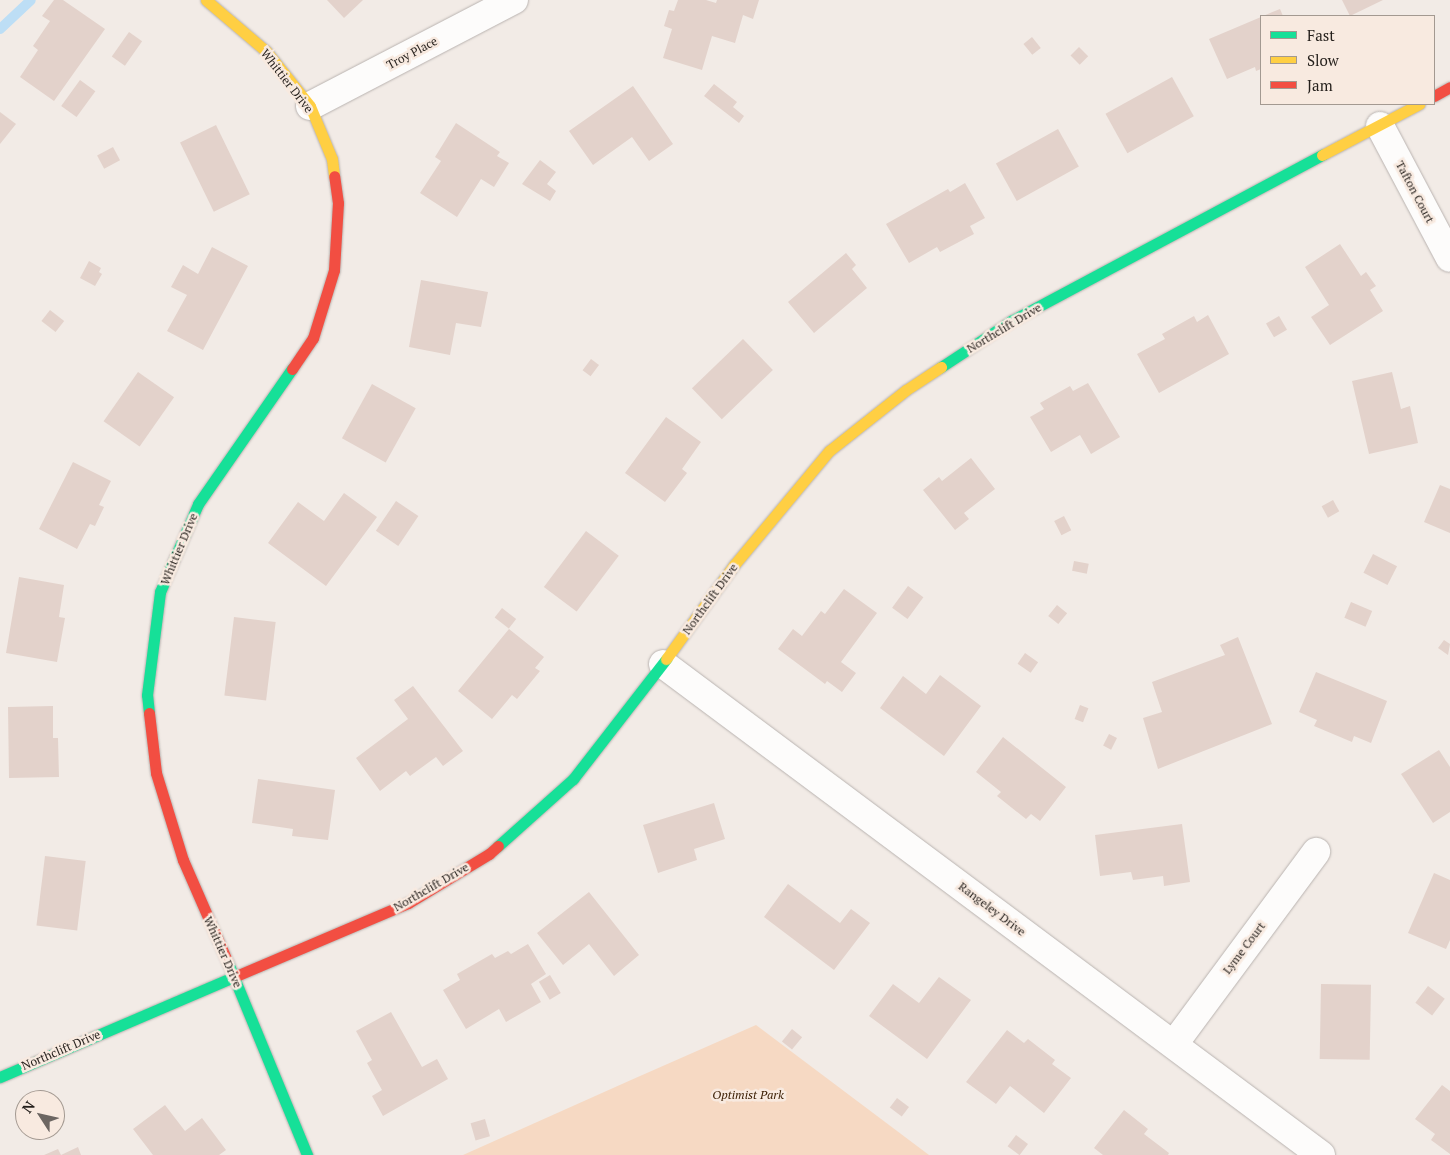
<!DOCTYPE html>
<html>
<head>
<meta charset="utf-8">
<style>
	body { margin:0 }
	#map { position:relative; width:1450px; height:1155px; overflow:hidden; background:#f2ebe6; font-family:"PT Serif",serif }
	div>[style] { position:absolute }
	.green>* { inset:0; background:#f6d9c3 }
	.stream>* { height:10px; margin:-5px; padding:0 5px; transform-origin:5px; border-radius:5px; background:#bddef5 }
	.building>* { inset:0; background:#e3d2cb; transform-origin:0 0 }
	.roads { filter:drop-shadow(0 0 1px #b9b3b0) drop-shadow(0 0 1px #b9b3b0) }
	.street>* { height:28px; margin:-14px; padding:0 14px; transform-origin:14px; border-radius:14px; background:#fdfcfb }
	.fast>* { height:11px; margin:-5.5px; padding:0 5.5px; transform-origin:5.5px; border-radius:5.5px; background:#16e098 }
	.slow>* { height:11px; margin:-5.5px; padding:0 5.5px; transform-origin:5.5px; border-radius:5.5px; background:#ffcf43 }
	.jam>* { height:11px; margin:-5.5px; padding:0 5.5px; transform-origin:5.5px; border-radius:5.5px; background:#f24e42 }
	span { translate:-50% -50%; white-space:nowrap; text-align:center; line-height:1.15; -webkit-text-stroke:5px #f8eae0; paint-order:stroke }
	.street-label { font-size:12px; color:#241f1b }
	.park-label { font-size:12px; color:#3e2106; font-style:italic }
	.legend { position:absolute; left:1260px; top:15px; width:175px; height:90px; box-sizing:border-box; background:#f8eae0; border:1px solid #a39991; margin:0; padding:6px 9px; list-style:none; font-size:15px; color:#241f1b }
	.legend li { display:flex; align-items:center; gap:10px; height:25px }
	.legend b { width:25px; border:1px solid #a39991 }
	.north { position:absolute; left:15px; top:1090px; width:50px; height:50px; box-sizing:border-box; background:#f8eae0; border:1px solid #a39991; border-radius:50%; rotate:305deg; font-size:14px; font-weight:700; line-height:20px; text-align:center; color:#241f1b }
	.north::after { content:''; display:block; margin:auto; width:18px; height:22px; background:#6c6662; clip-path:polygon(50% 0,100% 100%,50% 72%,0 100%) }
</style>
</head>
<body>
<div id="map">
	<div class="green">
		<i style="clip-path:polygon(756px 1025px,929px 1155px,463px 1155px,631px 1080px)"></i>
	</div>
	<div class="stream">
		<i style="left:0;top:29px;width:42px;rotate:-43.1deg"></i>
	</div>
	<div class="building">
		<i style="clip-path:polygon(54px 0,63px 0,105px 29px,54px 101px,20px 77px,38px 50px,33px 46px,50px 21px,42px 16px)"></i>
		<i style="clip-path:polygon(327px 0,363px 0,344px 18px)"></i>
		<i style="clip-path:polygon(678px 0,706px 0,716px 3px,717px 0,759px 0,753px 19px,743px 15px,735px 43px,712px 36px,702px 70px,663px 58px,672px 29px,664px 26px,669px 10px,674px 11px)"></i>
		<i style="clip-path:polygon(1342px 0,1383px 0,1350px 16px)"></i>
		<i style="clip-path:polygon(1280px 9px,1283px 16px,1263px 16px)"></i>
		<i style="clip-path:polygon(1261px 17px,1261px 69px,1256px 71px,1255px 67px,1227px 79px,1209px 39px)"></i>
		<i style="left:129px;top:32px;width:16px;height:30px;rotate:35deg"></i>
		<i style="left:1032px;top:37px;width:14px;height:11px;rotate:51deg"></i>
		<i style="left:1079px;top:47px;width:13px;height:12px;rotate:45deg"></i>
		<i style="left:1172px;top:77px;width:45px;height:76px;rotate:61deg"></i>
		<i style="left:80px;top:80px;width:19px;height:32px;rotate:36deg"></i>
		<i style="clip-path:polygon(714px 84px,737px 102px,733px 107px,744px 116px,739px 123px,704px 96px)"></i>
		<i style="clip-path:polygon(633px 86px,673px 144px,649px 161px,632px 137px,593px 165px,569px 131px)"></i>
		<i style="clip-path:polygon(0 112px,16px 124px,0 144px)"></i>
		<i style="clip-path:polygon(456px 123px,500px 152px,497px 156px,509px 163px,494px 187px,481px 179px,457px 217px,420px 193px,441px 161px,435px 157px)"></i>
		<i style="left:216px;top:125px;width:77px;height:40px;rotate:64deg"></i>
		<i style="left:1058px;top:129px;width:43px;height:71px;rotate:61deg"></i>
		<i style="left:113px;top:147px;width:15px;height:18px;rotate:62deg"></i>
		<i style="clip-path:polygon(540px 160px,556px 172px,547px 184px,556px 191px,550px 201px,522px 184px)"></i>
		<i style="clip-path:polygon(965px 183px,985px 218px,970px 226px,974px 234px,940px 252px,937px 247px,909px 263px,886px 224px,948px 189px,950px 192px)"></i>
		<i style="clip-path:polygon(1340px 244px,1361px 276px,1366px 272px,1376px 286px,1370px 290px,1383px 311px,1330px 345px,1311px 317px,1329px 305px,1305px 267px)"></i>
		<i style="clip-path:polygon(212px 247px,248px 266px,203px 350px,167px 331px,187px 295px,171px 287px,183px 265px,198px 274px)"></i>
		<i style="clip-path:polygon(846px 253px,856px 265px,852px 269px,867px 288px,814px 333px,788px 302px)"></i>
		<i style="clip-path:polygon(89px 261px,101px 268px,99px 272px,102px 274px,95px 286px,80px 278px)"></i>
		<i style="clip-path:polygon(421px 280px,488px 292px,481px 327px,456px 323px,450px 355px,409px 347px)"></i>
		<i style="left:50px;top:310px;width:18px;height:14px;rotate:38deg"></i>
		<i style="clip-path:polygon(1208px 315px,1229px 354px,1159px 393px,1137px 354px,1165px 339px,1162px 334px,1194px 316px,1197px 322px)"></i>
		<i style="left:1279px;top:316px;width:16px;height:15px;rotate:60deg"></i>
		<i style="left:743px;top:339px;width:43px;height:71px;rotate:46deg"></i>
		<i style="left:591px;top:359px;width:10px;height:14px;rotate:37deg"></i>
		<i style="left:138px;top:372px;width:44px;height:60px;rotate:35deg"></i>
		<i style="clip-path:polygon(1392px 372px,1401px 409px,1410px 406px,1418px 443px,1369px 454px,1352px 381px)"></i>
		<i style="clip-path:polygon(1088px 383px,1120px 437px,1091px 454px,1080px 435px,1051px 452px,1030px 417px,1044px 409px,1040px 403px,1070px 386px,1073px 391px)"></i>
		<i style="left:372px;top:384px;width:50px;height:62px;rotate:29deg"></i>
		<i style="clip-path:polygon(666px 417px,701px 442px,682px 469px,687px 473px,665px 502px,625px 473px)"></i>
		<i style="clip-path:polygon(971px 458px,995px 489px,964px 513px,969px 519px,955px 530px,923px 490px,939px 477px,942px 481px)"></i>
		<i style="clip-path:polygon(73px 462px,111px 481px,99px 505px,104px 507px,95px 526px,90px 524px,77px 549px,39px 529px)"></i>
		<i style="clip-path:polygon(1440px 485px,1450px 489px,1450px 533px,1424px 522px)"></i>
		<i style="clip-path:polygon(344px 493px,377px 517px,326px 586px,268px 543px,298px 502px,324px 521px)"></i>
		<i style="left:1333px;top:500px;width:13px;height:13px;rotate:61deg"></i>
		<i style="left:396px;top:501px;width:27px;height:36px;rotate:34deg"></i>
		<i style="left:1064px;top:516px;width:16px;height:11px;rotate:63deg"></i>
		<i style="left:586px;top:531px;width:41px;height:70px;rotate:37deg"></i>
		<i style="left:1373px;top:554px;width:27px;height:21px;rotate:27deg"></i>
		<i style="left:1074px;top:561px;width:15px;height:10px;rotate:11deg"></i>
		<i style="clip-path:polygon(19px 577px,64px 585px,59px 617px,65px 618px,57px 662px,6px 653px)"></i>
		<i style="left:908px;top:586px;width:19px;height:27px;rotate:36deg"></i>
		<i style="clip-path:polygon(844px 589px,877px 613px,841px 662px,856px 673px,842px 692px,827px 681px,825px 684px,778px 649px,793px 629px,802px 636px,821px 611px,825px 614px)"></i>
		<i style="left:1351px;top:602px;width:23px;height:17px;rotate:23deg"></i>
		<i style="left:1057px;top:605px;width:13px;height:14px;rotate:39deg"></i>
		<i style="left:502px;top:608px;width:18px;height:12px;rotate:38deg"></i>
		<i style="left:234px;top:617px;width:42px;height:79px;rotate:7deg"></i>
		<i style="clip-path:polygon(509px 629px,544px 657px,535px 668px,540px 671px,517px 699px,512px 695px,492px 719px,458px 691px)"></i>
		<i style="clip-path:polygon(1238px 637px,1272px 724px,1158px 769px,1143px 718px,1162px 712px,1152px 682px,1225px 655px,1220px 645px)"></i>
		<i style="clip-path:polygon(1444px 640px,1450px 644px,1448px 655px,1438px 648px)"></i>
		<i style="left:1025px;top:653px;width:16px;height:13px;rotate:35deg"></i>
		<i style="clip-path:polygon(1316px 672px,1387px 701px,1371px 743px,1354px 736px,1352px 742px,1314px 726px,1317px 720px,1299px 712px)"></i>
		<i style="clip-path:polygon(940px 675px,981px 706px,944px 756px,880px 708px,903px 676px,926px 694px)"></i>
		<i style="clip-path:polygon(413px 686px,463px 751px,443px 766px,436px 757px,410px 776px,406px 771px,380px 791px,356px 758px,408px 719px,394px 700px)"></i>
		<i style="left:1080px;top:705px;width:9px;height:15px;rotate:21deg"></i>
		<i style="clip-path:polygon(53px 706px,53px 738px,58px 738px,59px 777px,9px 778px,8px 707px)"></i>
		<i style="left:1109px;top:734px;width:9px;height:13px;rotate:27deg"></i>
		<i style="clip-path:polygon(1003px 737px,1066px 787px,1040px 821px,1031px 814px,1026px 819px,997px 796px,1001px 792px,976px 772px)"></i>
		<i style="clip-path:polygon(1439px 750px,1450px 767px,1450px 812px,1433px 823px,1401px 774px)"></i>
		<i style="clip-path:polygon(258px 779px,335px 790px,328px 840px,292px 836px,293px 829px,252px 823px)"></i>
		<i style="clip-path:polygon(714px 803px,725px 839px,694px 849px,697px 860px,658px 873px,643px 825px)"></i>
		<i style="clip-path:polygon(1182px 824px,1190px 882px,1164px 886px,1163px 876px,1133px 880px,1131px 872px,1100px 876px,1095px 835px)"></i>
		<i style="left:45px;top:856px;width:41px;height:70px;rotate:7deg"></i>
		<i style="clip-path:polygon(1434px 873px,1450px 880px,1450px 940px,1446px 949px,1408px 933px)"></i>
		<i style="clip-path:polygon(788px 884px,840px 923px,851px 909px,870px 923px,834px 970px,764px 917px)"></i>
		<i style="clip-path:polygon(589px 892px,639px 955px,614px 976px,589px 944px,563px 965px,537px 933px)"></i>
		<i style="clip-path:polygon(528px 944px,546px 974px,531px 984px,541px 1002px,506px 1022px,499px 1009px,466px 1029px,443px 990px,460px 980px,457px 974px,492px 954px,495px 958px,508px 951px,511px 954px)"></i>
		<i style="left:550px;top:975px;width:21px;height:13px;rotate:59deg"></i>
		<i style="clip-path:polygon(939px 977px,971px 1000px,927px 1059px,869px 1016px,893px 984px,919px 1003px)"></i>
		<i style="left:1321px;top:984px;width:50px;height:75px;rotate:1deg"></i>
		<i style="left:1428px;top:986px;width:21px;height:21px;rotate:37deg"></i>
		<i style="clip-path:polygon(391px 1012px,422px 1067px,437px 1059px,448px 1079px,383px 1116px,372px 1096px,382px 1090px,367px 1063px,372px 1060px,356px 1031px)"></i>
		<i style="left:792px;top:1029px;width:13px;height:16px;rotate:39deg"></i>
		<i style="clip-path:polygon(1007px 1030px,1024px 1043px,1028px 1039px,1055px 1060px,1052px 1064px,1071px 1078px,1044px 1113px,1010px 1086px,996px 1104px,966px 1082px)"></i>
		<i style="clip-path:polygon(1442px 1085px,1450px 1091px,1450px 1154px,1431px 1140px,1435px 1134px,1415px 1119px)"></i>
		<i style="left:897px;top:1098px;width:15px;height:12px;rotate:37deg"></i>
		<i style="clip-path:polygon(165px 1105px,185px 1131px,202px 1118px,226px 1150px,219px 1155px,153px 1155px,133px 1129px)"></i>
		<i style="clip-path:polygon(1124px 1110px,1148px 1129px,1144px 1134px,1169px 1153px,1168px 1155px,1103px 1155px,1094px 1148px)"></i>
		<i style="left:485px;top:1119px;width:18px;height:15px;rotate:74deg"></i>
		<i style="left:1016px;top:1135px;width:15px;height:14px;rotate:37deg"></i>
		<i style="clip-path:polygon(78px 1147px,81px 1155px,44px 1155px,58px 1149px,61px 1155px)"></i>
	</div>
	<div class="roads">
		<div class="street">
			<i style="left:310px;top:106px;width:230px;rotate:-27.5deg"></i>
			<i style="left:1380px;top:126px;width:149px;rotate:62.1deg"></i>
			<i style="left:663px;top:664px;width:821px;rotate:36.73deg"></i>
			<i style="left:1174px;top:1044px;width:239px;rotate:-53.5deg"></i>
		</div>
		<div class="fast">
			<i style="left:941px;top:367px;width:84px;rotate:-33.3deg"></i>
			<i style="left:1011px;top:321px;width:353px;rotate:-28.1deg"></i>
			<i style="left:149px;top:713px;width:18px;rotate:-96deg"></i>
			<i style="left:147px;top:695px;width:104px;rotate:-82.8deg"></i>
			<i style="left:160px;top:592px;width:96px;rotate:-66.6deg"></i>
			<i style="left:198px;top:504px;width:165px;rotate:-55.2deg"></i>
			<i style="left:498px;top:846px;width:101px;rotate:-41.8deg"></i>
			<i style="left:573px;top:779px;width:152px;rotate:-52.2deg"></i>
			<i style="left:228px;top:963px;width:208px;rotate:67.6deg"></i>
			<i style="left:0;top:1077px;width:257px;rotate:-23.2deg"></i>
		</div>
		<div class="slow">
			<i style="left:206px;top:0;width:79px;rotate:40.4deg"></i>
			<i style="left:266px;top:51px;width:70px;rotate:51.3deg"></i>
			<i style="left:310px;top:106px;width:57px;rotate:67.5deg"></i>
			<i style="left:332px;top:159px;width:17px;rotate:83deg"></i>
			<i style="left:1322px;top:155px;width:110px;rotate:-27.7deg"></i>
			<i style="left:666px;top:659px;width:116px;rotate:-54.1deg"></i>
			<i style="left:734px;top:565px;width:148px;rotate:-50.2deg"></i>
			<i style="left:829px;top:451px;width:98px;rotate:-38.4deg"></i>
			<i style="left:906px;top:390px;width:42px;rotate:-33.3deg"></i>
		</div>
		<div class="jam">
			<i style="left:1434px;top:96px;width:18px;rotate:-29deg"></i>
			<i style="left:292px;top:369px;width:37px;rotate:-56deg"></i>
			<i style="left:313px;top:338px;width:71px;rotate:-72.8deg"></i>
			<i style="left:334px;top:270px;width:67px;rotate:-86.6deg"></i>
			<i style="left:338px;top:203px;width:27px;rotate:-98deg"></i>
			<i style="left:149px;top:713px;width:60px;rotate:83.3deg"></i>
			<i style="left:156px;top:773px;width:91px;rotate:72.8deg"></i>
			<i style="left:183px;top:860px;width:112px;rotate:66.4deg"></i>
			<i style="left:236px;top:976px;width:187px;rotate:-23deg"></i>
			<i style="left:408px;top:903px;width:95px;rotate:-31.2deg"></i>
			<i style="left:489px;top:854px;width:12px;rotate:-42deg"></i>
		</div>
	</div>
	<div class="street-label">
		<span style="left:412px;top:53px;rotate:-28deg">Troy Place</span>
		<span style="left:287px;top:81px;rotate:52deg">Whittier Drive</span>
		<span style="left:1415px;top:192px;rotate:62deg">Tafton Court</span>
		<span style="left:1004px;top:328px;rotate:-31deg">Northclift Drive</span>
		<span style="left:179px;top:549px;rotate:-67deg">Whittier Drive</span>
		<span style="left:710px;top:599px;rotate:-54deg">Northclift Drive</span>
		<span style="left:431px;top:887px;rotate:-30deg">Northclift Drive</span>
		<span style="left:992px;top:909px;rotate:37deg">Rangeley Drive</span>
		<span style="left:1244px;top:948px;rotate:-53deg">Lyme Court</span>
		<span style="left:223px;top:952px;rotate:66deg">Whittier Drive</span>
		<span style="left:61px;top:1050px;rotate:-23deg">Northclift Drive</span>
	</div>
	<div class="park-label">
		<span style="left:748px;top:1095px">Optimist Park</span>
	</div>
	<ul class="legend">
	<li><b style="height:6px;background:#16e098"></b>Fast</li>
	<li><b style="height:6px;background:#ffcf43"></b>Slow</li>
	<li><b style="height:6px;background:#f24e42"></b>Jam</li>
	</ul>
	<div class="north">N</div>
</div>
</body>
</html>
